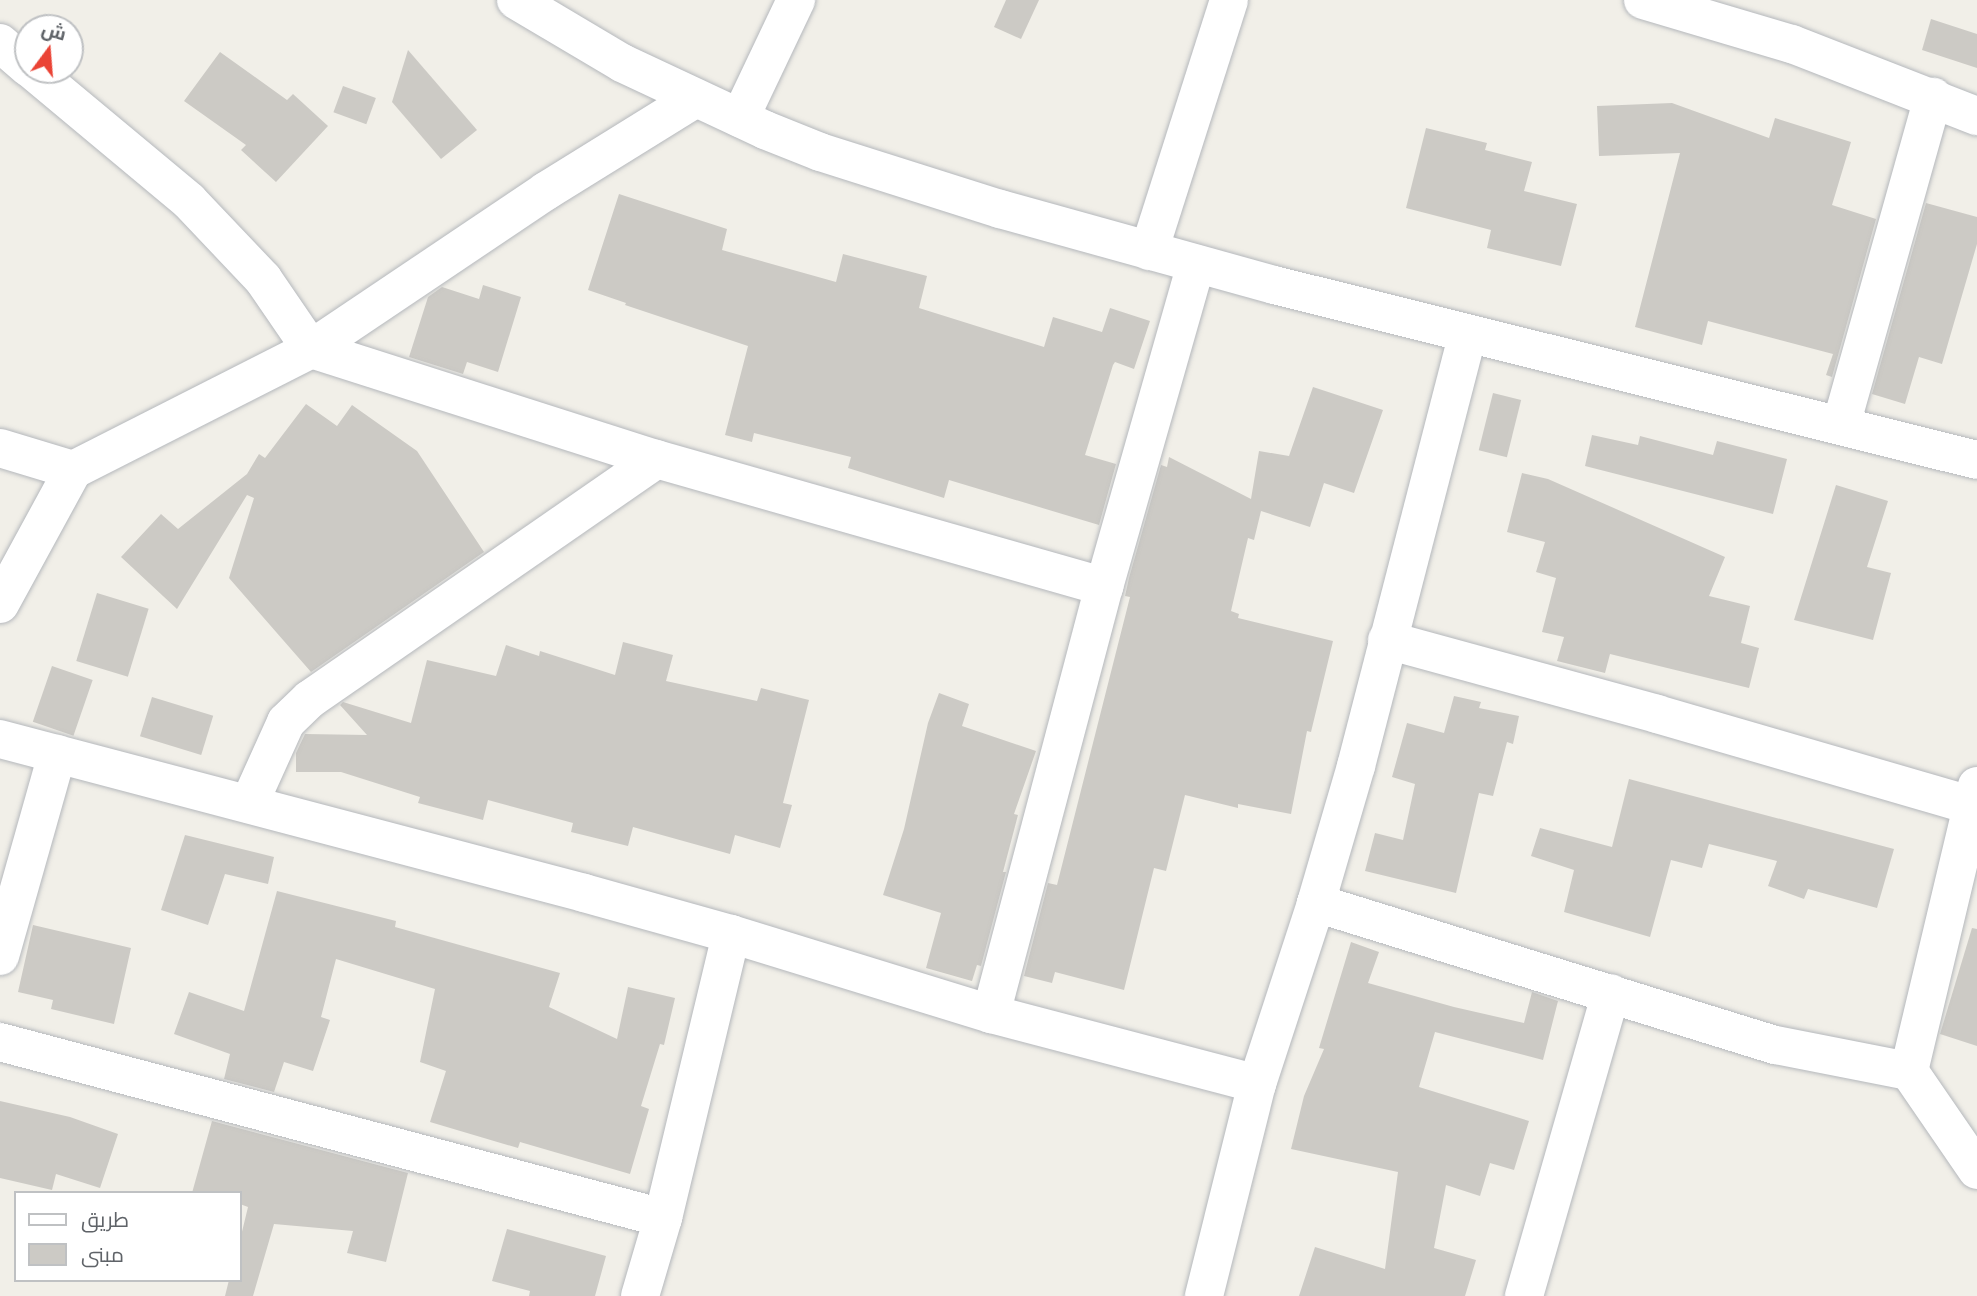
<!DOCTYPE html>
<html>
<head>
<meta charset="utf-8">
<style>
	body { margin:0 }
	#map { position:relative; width:1977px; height:1296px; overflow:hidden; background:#f1efe8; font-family:Ubuntu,Cairo,sans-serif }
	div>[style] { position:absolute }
	.building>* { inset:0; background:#cccac5; transform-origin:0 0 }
	.roads { filter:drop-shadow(0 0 2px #b5b8bc) drop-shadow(0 0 2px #b5b8bc) }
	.minor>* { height:38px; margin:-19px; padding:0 19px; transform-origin:19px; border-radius:19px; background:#fff }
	span { translate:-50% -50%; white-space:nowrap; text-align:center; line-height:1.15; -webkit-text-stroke:6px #fff; paint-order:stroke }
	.legend { position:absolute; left:14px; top:1191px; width:228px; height:91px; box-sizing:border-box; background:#fff; border:2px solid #bfc1c3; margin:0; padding:9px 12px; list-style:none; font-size:21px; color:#5f6368 }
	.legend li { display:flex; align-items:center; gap:14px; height:35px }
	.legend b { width:35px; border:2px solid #bfc1c3 }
	.north { position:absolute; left:14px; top:14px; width:70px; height:70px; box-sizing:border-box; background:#fff; border:2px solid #bfc1c3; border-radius:50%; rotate:16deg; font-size:19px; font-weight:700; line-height:28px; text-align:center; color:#5f6368 }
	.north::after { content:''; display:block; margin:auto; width:24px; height:32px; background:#ea4335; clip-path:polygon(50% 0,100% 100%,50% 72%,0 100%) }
</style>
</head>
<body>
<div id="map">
	<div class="building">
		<i style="clip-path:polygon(1006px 0,1039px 0,1021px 39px,994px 27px)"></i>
		<i style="clip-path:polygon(1931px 19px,1977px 34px,1977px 68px,1922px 50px)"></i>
		<i style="clip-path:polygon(408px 50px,477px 130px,441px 159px,392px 102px)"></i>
		<i style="clip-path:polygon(220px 52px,287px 100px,293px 94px,328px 126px,276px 182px,241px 150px,246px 145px,184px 101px)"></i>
		<i style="left:343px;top:86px;width:35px;height:28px;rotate:20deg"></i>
		<i style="clip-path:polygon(1672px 103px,1769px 138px,1775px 118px,1851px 142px,1832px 205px,1876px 219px,1832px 377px,1826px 375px,1833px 354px,1708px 321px,1702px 345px,1635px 327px,1680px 153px,1599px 156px,1597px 106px)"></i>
		<i style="clip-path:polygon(1426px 128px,1487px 143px,1485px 150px,1532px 162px,1524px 191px,1577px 204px,1561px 266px,1487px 248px,1491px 230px,1406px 208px)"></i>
		<i style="clip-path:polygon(619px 194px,727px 229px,722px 250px,836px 282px,843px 254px,927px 276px,919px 308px,1044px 347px,1053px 317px,1102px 332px,1110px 308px,1150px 321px,1134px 369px,1115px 362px,1113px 365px,1085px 455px,1116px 464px,1099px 525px,949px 480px,944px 498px,848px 468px,851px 457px,754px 433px,752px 442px,725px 435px,748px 346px,625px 305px,626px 303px,588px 290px)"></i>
		<i style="clip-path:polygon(1926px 203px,1977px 217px,1977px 244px,1942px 364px,1919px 357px,1905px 404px,1872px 394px)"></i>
		<i style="clip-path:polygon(483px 285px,521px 297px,498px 372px,467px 362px,463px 374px,409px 357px,428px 297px,442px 287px,479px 299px)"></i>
		<i style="clip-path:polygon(1313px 387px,1383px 410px,1354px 493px,1324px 483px,1310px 527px,1261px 511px,1254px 540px,1248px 538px,1231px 611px,1239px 614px,1238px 618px,1333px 641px,1311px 732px,1307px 731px,1291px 814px,1238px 804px,1238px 808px,1185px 795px,1166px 871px,1154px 868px,1124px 990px,1055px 972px,1052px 983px,1024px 976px,1048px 883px,1057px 885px,1130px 597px,1125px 596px,1129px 578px,1161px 465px,1167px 467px,1169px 457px,1251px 499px,1259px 451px,1289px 456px)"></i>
		<i style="left:1493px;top:393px;width:29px;height:59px;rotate:14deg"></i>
		<i style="clip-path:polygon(306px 404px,337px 426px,352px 405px,417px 451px,484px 552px,311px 672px,229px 578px,254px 498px,247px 495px,177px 609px,121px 557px,161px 514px,178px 529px,247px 474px,259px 454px,265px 458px)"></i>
		<i style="clip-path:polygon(1592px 435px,1638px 445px,1640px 436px,1713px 455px,1717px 441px,1787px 459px,1773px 514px,1585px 466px)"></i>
		<i style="clip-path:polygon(1522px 473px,1548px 479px,1725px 557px,1709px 596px,1750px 606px,1741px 643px,1759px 648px,1749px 688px,1610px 654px,1605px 673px,1557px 661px,1564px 637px,1542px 632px,1556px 578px,1536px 572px,1545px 542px,1507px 532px)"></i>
		<i style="clip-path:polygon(1836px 485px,1888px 501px,1867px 567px,1891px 573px,1873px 640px,1794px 620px)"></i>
		<i style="left:97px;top:593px;width:54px;height:71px;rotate:17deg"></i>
		<i style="clip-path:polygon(623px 642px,673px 655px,666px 681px,757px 701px,761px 688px,809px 700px,783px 803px,792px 805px,780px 848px,735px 835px,730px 854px,633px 827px,628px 846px,571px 832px,573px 823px,488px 800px,483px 820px,418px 803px,420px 797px,341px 772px,296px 772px,296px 753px,305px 734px,367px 735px,340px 705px,343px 702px,411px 723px,427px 660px,496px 676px,506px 645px,539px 656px,540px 651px,615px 675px)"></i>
		<i style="left:52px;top:666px;width:43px;height:59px;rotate:19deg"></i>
		<i style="clip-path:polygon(939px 693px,969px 704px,962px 726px,1036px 751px,1014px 814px,1018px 815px,1003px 872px,1006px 872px,981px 966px,977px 965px,972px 981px,926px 968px,941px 913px,883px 895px,904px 829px,928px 723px)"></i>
		<i style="clip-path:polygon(1454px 696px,1481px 702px,1479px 708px,1519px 716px,1513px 744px,1507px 742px,1493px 796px,1479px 793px,1456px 893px,1365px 871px,1375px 833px,1403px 840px,1415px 784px,1392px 777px,1407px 723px,1444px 733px)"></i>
		<i style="left:152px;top:697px;width:64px;height:41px;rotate:17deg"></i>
		<i style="clip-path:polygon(1629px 779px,1894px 849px,1877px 908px,1808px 889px,1804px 899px,1768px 886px,1777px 861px,1709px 844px,1702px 868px,1671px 860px,1650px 937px,1564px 912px,1574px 870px,1531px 856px,1540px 828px,1612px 847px)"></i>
		<i style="clip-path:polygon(185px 835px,274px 857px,268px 884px,225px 874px,208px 925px,161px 910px)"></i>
		<i style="clip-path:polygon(277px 891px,396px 921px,395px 927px,560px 973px,549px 1007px,617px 1039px,628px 987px,675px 998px,664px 1045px,660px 1044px,641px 1106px,649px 1109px,630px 1174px,520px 1142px,518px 1148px,430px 1122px,446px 1071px,420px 1062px,435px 989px,336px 959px,321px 1017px,330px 1020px,313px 1071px,284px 1062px,274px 1092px,224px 1079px,230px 1054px,174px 1034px,189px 992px,244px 1011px)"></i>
		<i style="clip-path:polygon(33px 925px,131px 948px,114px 1024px,51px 1009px,53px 1000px,18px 992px)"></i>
		<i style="clip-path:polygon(1972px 928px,1977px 929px,1977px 1046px,1940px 1034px)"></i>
		<i style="clip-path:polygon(1351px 942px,1379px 952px,1368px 983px,1454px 1007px,1524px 1023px,1532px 992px,1558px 1001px,1543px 1060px,1435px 1032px,1419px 1087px,1529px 1121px,1514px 1170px,1490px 1163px,1480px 1196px,1446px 1185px,1434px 1248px,1476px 1260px,1465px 1296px,1299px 1296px,1315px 1247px,1385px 1269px,1398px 1172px,1291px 1149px,1304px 1096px,1324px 1049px,1319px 1048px)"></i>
		<i style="clip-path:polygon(0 1101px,70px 1117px,118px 1134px,100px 1188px,56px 1174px,52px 1190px,0 1178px)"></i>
		<i style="clip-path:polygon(212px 1121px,408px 1173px,386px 1262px,347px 1253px,353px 1231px,274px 1224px,253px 1296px,225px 1296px,229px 1280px,240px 1280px,240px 1240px,248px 1207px,240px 1204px,240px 1193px,192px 1193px)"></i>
		<i style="clip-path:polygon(507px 1229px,606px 1256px,595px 1296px,529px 1296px,530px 1291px,492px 1281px)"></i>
	</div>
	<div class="roads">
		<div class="minor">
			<i style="left:516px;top:0;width:123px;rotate:30.7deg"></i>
			<i style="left:622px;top:63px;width:158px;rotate:25.1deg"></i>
			<i style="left:765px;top:130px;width:59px;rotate:21.8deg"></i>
			<i style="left:820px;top:152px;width:189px;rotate:17.6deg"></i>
			<i style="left:1000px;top:209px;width:284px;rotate:15.5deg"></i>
			<i style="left:1274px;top:285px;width:724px;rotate:13.98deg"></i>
			<i style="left:1643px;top:0;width:155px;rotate:16.5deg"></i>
			<i style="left:1792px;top:44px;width:199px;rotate:21.3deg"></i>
			<i style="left:0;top:43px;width:37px;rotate:41deg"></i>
			<i style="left:32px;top:70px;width:204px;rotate:39.8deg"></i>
			<i style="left:189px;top:201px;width:108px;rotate:46.5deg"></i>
			<i style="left:263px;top:279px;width:85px;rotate:55.6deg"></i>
			<i style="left:311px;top:349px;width:362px;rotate:17.7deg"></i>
			<i style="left:656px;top:459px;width:466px;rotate:15.9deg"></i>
			<i style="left:740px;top:118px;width:131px;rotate:-64.6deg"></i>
			<i style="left:1149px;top:251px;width:263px;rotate:-72.3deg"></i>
			<i style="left:1841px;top:425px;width:341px;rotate:-74.3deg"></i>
			<i style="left:0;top:448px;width:76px;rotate:16.8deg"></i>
			<i style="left:0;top:604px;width:153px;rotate:-61.4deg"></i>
			<i style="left:73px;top:470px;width:267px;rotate:-26.9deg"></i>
			<i style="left:311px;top:349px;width:283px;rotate:-33.9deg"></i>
			<i style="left:546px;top:191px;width:176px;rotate:-31.8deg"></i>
			<i style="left:1387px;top:640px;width:280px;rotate:15.3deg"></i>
			<i style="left:1657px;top:714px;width:333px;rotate:16.2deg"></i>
			<i style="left:0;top:739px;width:604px;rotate:14.77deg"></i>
			<i style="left:584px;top:893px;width:153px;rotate:15.6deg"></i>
			<i style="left:731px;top:934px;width:272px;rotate:17.1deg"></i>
			<i style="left:991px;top:1014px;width:275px;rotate:14.7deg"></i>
			<i style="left:249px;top:804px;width:90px;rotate:-65.7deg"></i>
			<i style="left:286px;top:722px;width:33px;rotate:-44deg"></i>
			<i style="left:310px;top:699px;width:421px;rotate:-34.7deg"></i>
			<i style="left:1316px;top:903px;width:481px;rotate:17.2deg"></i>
			<i style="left:1776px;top:1045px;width:136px;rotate:11.1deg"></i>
			<i style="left:1909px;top:1071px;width:120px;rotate:55.5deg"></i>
			<i style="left:0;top:956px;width:210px;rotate:-74.2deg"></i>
			<i style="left:991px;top:1014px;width:442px;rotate:-75.2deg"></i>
			<i style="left:1104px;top:587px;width:336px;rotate:-74.1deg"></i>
			<i style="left:0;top:1042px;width:686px;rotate:14.87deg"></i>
			<i style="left:1909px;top:1071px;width:293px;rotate:-76.6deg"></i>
			<i style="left:640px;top:1296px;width:81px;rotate:-73.6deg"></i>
			<i style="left:663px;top:1218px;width:292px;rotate:-76.5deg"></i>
			<i style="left:1204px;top:1296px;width:219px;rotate:-76deg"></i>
			<i style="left:1257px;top:1084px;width:190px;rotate:-71.9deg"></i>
			<i style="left:1316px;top:903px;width:143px;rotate:-73.7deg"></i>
			<i style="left:1356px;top:766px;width:446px;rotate:-75.5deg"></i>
			<i style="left:1524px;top:1296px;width:315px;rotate:-74deg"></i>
		</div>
	</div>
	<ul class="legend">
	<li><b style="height:9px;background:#fff"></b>طريق</li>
	<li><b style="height:19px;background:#cccac5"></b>مبنى</li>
	</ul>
	<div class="north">ش</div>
</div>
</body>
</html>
